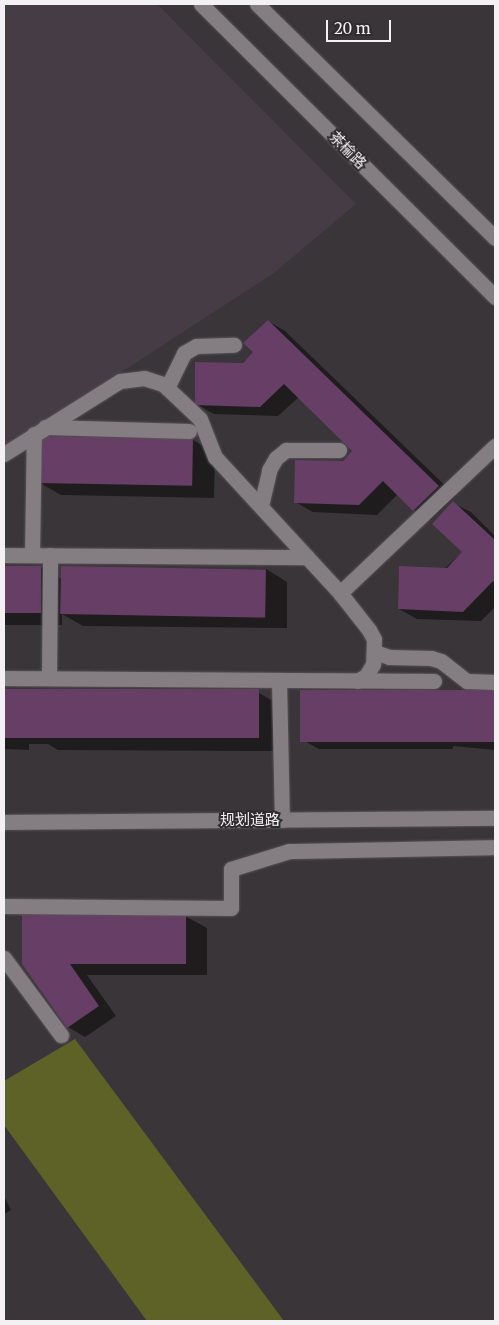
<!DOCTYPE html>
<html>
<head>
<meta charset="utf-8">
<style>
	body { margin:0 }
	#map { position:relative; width:499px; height:1325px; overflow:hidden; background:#3a3539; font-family:Merriweather,"Noto Sans SC",serif }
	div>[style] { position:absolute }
	.built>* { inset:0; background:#463c45 }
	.forest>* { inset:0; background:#5e6227 }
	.shadow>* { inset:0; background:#0007 }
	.building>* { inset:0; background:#673e65; transform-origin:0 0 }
	.roads { filter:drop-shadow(0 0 1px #585357) drop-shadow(0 0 1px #585357) }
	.street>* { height:15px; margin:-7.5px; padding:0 7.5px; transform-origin:7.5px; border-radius:7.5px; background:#847e83 }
	.secondary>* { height:15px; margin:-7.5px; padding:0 7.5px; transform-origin:7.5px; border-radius:7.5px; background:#847e83 }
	span { translate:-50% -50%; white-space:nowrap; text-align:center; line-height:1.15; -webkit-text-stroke:4px #302b2f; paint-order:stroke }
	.street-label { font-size:15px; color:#f4f1f4 }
	.frame { position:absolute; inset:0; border:5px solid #f4f1f4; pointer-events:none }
	.scale { position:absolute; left:326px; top:20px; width:65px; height:22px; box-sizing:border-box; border:2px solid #f4f1f4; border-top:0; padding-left:6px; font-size:15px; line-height:18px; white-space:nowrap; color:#f4f1f4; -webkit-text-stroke:4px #302b2f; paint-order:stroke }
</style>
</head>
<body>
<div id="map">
	<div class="built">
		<i style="clip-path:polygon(4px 4px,157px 4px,356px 204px,274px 273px,4px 448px)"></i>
	</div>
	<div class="forest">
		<i style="clip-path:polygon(75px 1039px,284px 1321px,147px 1321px,4px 1125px,4px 1081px)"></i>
	</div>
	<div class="shadow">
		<i style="clip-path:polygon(268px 321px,285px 331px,456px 496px,431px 520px,414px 510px,398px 494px,377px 515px,313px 512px,295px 502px,354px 451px,299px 397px,278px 416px,214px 414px,196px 404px,255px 352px)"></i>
		<i style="clip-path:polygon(193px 440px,215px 453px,214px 498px,61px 495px,40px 483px)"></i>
		<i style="clip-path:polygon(453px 503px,471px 512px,495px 536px,495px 607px,481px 621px,417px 619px,399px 609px,463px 552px)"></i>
		<i style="clip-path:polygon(4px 567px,41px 567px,62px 579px,266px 569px,287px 582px,287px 628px,83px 626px,62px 614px,62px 625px,4px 625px)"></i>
		<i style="clip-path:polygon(4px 691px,259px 693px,280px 705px,280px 751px,58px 750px,48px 744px,29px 744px,29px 750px,4px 749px)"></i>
		<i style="clip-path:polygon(479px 691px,495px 692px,495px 750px,453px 746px,453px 749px,319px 749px,301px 739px)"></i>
		<i style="clip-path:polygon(23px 916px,185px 916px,207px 928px,207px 975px,87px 975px,116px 1016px,85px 1037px,68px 1027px)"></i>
		<i style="clip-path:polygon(4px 1196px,11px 1210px,4px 1214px)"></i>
	</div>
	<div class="building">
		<i style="clip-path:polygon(268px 320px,439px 486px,413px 511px,383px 481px,359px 505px,294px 503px,295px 460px,343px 461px,352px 451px,284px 384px,260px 407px,195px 405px,195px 362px,243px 363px,253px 352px,243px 343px)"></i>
		<i style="left:39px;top:436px;width:154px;height:47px;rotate:1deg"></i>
		<i style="clip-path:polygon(453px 501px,495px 540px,495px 583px,493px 581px,463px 612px,398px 609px,399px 566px,447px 568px,462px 552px,432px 524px)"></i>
		<i style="left:4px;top:566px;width:37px;height:47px"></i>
		<i style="left:61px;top:566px;width:205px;height:48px;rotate:1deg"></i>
		<i style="left:4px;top:689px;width:255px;height:49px"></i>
		<i style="left:495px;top:690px;width:52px;height:195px;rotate:90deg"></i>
		<i style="clip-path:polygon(22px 915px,186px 915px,186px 964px,70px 964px,99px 1006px,67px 1028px,22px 964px)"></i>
	</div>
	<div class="roads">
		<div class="street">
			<i style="left:167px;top:388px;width:39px;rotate:-64deg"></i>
			<i style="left:184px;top:353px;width:14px;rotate:-30deg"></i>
			<i style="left:196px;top:346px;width:38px;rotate:-2deg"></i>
			<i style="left:45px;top:427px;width:144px;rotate:1.6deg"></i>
			<i style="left:4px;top:454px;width:137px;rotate:-32.2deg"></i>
			<i style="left:120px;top:381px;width:24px;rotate:-7deg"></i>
			<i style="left:144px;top:378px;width:20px;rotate:18deg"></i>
			<i style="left:163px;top:384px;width:51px;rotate:43.4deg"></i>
			<i style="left:200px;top:419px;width:41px;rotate:68.5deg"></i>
			<i style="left:215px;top:457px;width:185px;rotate:47.4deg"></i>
			<i style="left:340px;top:593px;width:47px;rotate:51.9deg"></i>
			<i style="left:369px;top:630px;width:10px;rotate:61deg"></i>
			<i style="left:374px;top:639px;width:25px;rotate:92deg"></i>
			<i style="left:373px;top:664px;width:14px;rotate:120deg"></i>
			<i style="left:366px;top:676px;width:10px;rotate:151deg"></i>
			<i style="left:261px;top:506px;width:37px;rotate:-77deg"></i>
			<i style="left:269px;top:470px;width:14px;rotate:-60deg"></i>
			<i style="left:276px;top:458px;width:13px;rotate:-39deg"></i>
			<i style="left:286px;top:450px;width:53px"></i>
			<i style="left:4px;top:555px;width:303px;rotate:0.4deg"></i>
			<i style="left:32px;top:555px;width:121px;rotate:-89.1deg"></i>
			<i style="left:340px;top:593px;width:214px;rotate:-43.5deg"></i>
			<i style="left:374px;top:652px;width:16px;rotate:18deg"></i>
			<i style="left:389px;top:657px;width:42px;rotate:1.4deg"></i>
			<i style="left:431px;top:658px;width:10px;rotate:17deg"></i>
			<i style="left:441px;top:661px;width:33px;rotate:38deg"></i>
			<i style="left:467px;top:681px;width:28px;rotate:2deg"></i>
			<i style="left:4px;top:678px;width:430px;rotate:0.4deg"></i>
			<i style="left:49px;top:678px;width:123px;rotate:-89.5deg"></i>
			<i style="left:279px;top:680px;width:140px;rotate:88.8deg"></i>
			<i style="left:4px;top:822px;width:491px;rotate:-0.5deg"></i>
			<i style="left:4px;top:906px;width:227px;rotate:0.5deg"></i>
			<i style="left:231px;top:908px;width:39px;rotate:-90deg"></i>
			<i style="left:231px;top:869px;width:61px;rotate:-17.2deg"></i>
			<i style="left:289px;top:851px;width:206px;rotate:-1.1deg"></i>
			<i style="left:4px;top:958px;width:96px;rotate:53.5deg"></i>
		</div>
		<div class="secondary">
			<i style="left:201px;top:4px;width:415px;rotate:44.9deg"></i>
			<i style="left:257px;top:4px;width:334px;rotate:44.5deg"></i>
		</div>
	</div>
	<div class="street-label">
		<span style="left:348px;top:150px;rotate:45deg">茶榆路</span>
		<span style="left:250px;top:820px">规划道路</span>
	</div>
	<div class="frame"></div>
	<div class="scale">20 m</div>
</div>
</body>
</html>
